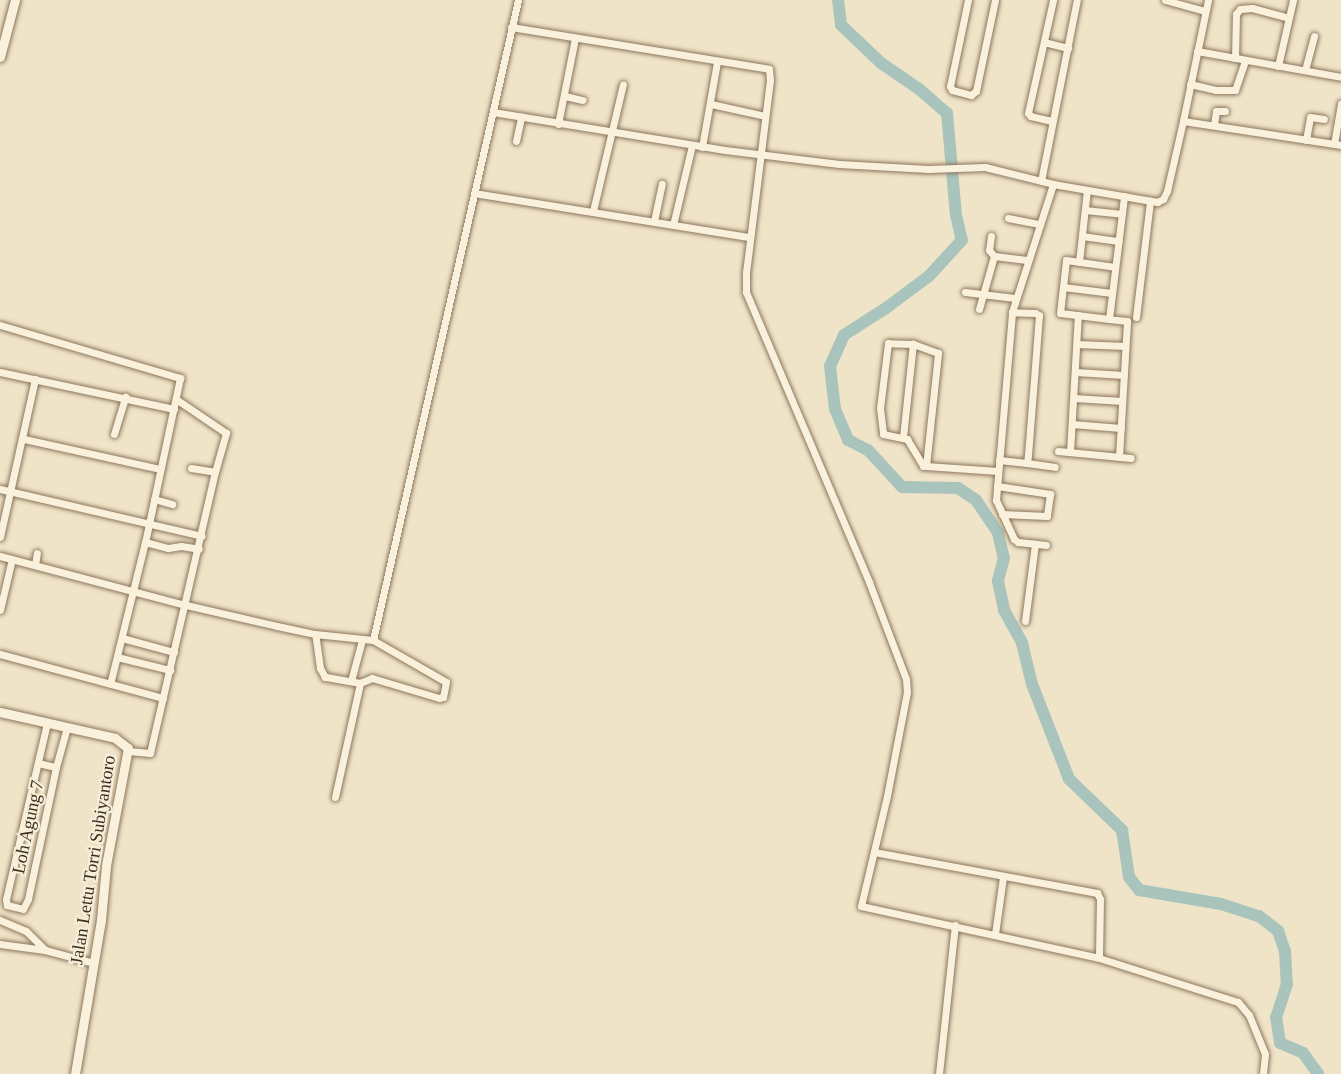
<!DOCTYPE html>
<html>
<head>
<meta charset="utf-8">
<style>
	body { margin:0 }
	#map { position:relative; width:1341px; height:1074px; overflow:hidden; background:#f0e4c8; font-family:Georgia,serif }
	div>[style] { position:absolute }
	.river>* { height:12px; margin:-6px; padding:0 6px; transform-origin:6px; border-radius:6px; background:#a9c4bc }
	.roads { filter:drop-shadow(0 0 2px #8d765c) drop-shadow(0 0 2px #8d765c) }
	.minor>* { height:7px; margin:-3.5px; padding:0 3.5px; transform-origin:3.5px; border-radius:3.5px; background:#faf1dc }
	.secondary>* { height:9px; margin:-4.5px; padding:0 4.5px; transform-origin:4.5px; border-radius:4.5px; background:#faf1dc }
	span { translate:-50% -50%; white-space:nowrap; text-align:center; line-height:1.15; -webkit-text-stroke:4.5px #f7eed8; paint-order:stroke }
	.street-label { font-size:18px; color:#3d2e20 }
</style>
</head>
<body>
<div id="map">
	<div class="river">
		<i style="left:838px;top:0;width:25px;rotate:83deg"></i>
		<i style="left:841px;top:25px;width:55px;rotate:43.5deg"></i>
		<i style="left:881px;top:63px;width:46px;rotate:34.4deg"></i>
		<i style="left:919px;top:89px;width:37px;rotate:41deg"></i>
		<i style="left:947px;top:113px;width:102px;rotate:85deg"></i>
		<i style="left:956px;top:215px;width:26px;rotate:77deg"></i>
		<i style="left:962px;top:240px;width:49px;rotate:132.5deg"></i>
		<i style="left:929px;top:276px;width:54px;rotate:143.3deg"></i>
		<i style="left:886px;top:308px;width:50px;rotate:147.3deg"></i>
		<i style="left:844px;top:335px;width:34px;rotate:114deg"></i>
		<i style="left:830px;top:366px;width:43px;rotate:83.4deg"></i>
		<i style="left:835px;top:409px;width:34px;rotate:67deg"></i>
		<i style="left:848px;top:440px;width:22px;rotate:27deg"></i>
		<i style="left:868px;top:450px;width:50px;rotate:47.4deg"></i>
		<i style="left:902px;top:487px;width:56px;rotate:1deg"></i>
		<i style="left:958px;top:488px;width:22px;rotate:34deg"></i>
		<i style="left:976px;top:500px;width:40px;rotate:56deg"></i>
		<i style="left:998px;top:533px;width:26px;rotate:77deg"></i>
		<i style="left:1004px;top:558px;width:24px;rotate:105deg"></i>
		<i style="left:998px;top:581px;width:30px;rotate:78deg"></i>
		<i style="left:1004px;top:610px;width:38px;rotate:61deg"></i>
		<i style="left:1022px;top:643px;width:42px;rotate:76.3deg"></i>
		<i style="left:1032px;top:684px;width:102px;rotate:68.7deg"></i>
		<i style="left:1069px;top:779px;width:74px;rotate:43.9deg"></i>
		<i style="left:1122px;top:830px;width:48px;rotate:81.5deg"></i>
		<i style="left:1129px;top:877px;width:16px;rotate:52deg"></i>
		<i style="left:1139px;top:890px;width:83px;rotate:9.7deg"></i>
		<i style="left:1221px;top:904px;width:40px;rotate:18deg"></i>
		<i style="left:1259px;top:916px;width:24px;rotate:38deg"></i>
		<i style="left:1278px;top:931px;width:21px;rotate:71deg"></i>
		<i style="left:1285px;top:951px;width:33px;rotate:87deg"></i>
		<i style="left:1287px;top:984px;width:35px;rotate:108deg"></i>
		<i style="left:1276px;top:1017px;width:26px;rotate:81deg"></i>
		<i style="left:1280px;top:1043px;width:25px;rotate:23deg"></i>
		<i style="left:1303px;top:1053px;width:26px;rotate:54deg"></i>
	</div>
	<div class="roads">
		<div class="minor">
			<i style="left:968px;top:0;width:88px;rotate:101.8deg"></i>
			<i style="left:950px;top:86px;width:4px;rotate:63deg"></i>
			<i style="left:952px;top:90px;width:20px;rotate:15deg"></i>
			<i style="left:971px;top:95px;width:6px;rotate:-39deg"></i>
			<i style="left:976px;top:91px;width:93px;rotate:-78.2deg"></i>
			<i style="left:1165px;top:0;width:41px;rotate:15.4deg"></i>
			<i style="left:511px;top:27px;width:261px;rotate:9.2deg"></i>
			<i style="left:769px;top:69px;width:11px;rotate:85deg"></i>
			<i style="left:770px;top:80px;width:193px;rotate:97.1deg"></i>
			<i style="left:746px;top:272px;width:20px;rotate:90deg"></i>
			<i style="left:746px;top:292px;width:315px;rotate:67deg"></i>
			<i style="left:869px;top:582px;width:104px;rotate:69.1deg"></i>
			<i style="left:906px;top:679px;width:13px;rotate:86deg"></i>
			<i style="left:907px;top:692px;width:106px;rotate:100.9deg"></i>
			<i style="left:887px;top:796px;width:113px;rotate:103.3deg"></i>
			<i style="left:861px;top:906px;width:244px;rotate:12.3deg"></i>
			<i style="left:1099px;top:958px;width:146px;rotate:17.6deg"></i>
			<i style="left:1238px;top:1002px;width:17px;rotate:50deg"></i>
			<i style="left:1249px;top:1015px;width:42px;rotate:67.7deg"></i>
			<i style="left:1265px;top:1054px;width:20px;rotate:96deg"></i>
			<i style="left:1044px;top:42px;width:25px;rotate:14deg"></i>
			<i style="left:1197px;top:51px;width:146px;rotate:10.2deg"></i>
			<i style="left:1235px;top:58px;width:44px;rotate:-88.7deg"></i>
			<i style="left:1236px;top:14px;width:6px;rotate:-51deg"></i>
			<i style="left:1240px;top:9px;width:12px;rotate:-5deg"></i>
			<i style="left:1252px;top:8px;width:38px;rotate:15deg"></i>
			<i style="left:1278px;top:66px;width:68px;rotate:-77.2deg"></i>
			<i style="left:1305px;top:70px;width:35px;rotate:-75deg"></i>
			<i style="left:1190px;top:84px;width:27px;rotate:13deg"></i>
			<i style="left:1216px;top:90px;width:19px"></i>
			<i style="left:1235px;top:90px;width:31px;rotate:-71deg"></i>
			<i style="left:565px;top:96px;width:18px;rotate:13deg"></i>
			<i style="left:711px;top:104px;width:55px;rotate:12.5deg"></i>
			<i style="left:493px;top:112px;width:235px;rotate:9.3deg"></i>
			<i style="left:725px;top:150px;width:115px;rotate:7deg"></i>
			<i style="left:839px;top:164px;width:89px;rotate:3.2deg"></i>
			<i style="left:928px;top:169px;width:57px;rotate:-2deg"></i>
			<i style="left:985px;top:167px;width:70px;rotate:14deg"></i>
			<i style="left:1053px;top:184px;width:106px;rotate:9.8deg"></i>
			<i style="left:1157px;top:202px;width:7px;rotate:-27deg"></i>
			<i style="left:1163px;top:199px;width:9px;rotate:-63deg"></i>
			<i style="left:1167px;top:191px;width:72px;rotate:-77.1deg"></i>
			<i style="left:1183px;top:121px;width:160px;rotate:8.6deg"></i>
			<i style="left:1052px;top:121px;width:22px;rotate:-167deg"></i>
			<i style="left:1031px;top:116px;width:4px;rotate:-135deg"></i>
			<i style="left:1028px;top:113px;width:116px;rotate:-77.5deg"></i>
			<i style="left:1183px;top:121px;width:124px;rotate:-78.3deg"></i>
			<i style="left:558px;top:124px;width:88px;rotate:-78.8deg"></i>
			<i style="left:1214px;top:125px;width:14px;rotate:-82deg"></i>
			<i style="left:1216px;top:111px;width:9px"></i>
			<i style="left:1306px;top:140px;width:23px;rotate:-80deg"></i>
			<i style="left:1310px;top:117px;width:14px;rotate:8deg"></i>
			<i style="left:516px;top:141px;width:25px;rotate:-78deg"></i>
			<i style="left:1334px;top:144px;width:41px;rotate:-80.1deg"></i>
			<i style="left:702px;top:147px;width:86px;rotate:-80deg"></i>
			<i style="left:1041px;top:181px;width:185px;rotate:-78.8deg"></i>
			<i style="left:474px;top:193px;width:279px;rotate:9.1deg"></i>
			<i style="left:1085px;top:210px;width:37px;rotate:6deg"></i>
			<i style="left:593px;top:211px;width:130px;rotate:-76.7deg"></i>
			<i style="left:1008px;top:218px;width:32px;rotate:11deg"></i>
			<i style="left:654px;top:221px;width:38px;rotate:-78deg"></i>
			<i style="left:673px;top:225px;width:82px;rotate:-76.6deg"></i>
			<i style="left:991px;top:236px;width:14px;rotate:98deg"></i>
			<i style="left:989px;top:250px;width:8px;rotate:50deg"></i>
			<i style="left:1082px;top:236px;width:37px;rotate:8deg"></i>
			<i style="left:1079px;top:262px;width:72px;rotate:-83.7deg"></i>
			<i style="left:1063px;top:287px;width:49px;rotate:7deg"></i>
			<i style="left:965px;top:292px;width:50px;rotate:6.8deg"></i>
			<i style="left:979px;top:309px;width:55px;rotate:-74.2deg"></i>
			<i style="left:994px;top:256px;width:33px;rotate:7deg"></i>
			<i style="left:1136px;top:317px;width:117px;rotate:-83.1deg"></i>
			<i style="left:1109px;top:319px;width:49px;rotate:-173deg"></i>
			<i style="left:1060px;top:313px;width:53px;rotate:-83.5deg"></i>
			<i style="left:1066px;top:260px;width:49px;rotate:8.1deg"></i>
			<i style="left:0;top:325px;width:188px;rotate:16.4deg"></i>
			<i style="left:180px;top:378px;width:168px;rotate:102deg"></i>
			<i style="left:145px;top:542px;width:146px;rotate:103.8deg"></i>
			<i style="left:1077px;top:344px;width:48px;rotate:2.4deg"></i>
			<i style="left:0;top:372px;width:178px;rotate:12deg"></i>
			<i style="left:1075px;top:372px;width:49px;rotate:3.5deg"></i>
			<i style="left:1074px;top:398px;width:48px;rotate:3.6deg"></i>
			<i style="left:1072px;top:424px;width:49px;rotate:4.7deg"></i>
			<i style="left:114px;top:434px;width:39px;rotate:-73deg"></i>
			<i style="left:903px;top:437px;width:94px;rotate:-83.9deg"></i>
			<i style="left:24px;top:439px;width:140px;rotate:12.4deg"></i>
			<i style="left:1058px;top:451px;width:73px;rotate:5.5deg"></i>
			<i style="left:1070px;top:452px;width:137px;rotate:-86.7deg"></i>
			<i style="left:1119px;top:457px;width:136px;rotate:-86.6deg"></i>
			<i style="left:1127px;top:321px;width:18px;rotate:-174deg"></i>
			<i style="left:1109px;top:319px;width:124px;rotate:-83deg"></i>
			<i style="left:999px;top:460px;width:28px;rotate:6deg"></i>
			<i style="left:1027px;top:463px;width:8px;rotate:-83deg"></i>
			<i style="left:1028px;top:455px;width:140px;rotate:-85.5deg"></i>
			<i style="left:1039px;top:315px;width:4px;rotate:-153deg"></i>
			<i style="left:1035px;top:313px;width:23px;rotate:-178deg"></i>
			<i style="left:1027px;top:463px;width:28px;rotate:8deg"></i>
			<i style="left:926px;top:466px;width:114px;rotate:-83.9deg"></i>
			<i style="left:938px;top:353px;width:27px;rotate:-160deg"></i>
			<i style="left:913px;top:344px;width:25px;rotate:-178deg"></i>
			<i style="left:888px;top:343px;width:65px;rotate:97deg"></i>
			<i style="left:880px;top:408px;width:26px;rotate:83deg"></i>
			<i style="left:883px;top:434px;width:25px;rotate:12deg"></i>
			<i style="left:907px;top:439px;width:31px;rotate:59deg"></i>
			<i style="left:923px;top:466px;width:3px"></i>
			<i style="left:926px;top:466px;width:72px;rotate:4deg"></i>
			<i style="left:191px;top:468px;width:24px;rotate:9deg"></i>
			<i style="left:997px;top:486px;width:54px;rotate:8.6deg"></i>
			<i style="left:1050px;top:494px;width:22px;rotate:98deg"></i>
			<i style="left:1047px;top:516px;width:45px;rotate:-177.5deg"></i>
			<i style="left:0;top:489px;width:207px;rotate:13.1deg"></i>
			<i style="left:154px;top:499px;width:19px;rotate:16deg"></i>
			<i style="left:0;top:537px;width:162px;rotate:-77.5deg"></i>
			<i style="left:145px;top:542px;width:24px;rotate:15deg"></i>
			<i style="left:168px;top:548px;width:13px;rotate:-9deg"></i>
			<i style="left:181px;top:546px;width:18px;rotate:9deg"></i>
			<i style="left:1046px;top:545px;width:28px;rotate:-174deg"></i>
			<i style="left:1018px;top:542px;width:5px;rotate:-143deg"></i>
			<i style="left:1014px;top:539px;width:43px;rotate:-114.8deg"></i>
			<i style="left:996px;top:500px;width:189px;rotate:-85.1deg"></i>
			<i style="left:1012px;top:312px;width:134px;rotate:-72.2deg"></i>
			<i style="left:0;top:556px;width:192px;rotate:14.8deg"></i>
			<i style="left:186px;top:605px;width:93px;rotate:13deg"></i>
			<i style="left:277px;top:626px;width:39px;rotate:12deg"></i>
			<i style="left:315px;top:634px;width:58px;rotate:5.9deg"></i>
			<i style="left:373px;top:640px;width:84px;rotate:29.9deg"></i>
			<i style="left:446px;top:682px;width:15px;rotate:101deg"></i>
			<i style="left:443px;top:697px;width:4px;rotate:166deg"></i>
			<i style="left:439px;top:698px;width:70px;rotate:-163.4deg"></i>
			<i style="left:372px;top:678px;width:13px;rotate:157deg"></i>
			<i style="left:360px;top:683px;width:36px;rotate:-170deg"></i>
			<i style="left:325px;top:677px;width:10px;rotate:-119deg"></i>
			<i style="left:320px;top:668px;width:34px;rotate:-98deg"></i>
			<i style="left:35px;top:565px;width:12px;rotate:-81deg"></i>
			<i style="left:0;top:610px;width:52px;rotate:-76.8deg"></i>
			<i style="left:1025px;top:621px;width:78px;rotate:-82.6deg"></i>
			<i style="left:122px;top:638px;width:54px;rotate:15.1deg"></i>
			<i style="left:373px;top:640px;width:656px;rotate:-77.23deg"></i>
			<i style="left:0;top:654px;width:169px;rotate:15.1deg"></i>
			<i style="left:117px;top:657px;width:55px;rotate:13.8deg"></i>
			<i style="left:351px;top:681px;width:42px;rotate:-75deg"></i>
			<i style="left:47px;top:723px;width:181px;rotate:103.1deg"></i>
			<i style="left:6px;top:899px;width:6px;rotate:81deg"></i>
			<i style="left:7px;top:905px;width:16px;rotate:14deg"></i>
			<i style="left:23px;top:909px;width:11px;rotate:-63deg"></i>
			<i style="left:28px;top:899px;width:135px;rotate:-78deg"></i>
			<i style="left:56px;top:767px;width:41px;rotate:-74.6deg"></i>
			<i style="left:128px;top:751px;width:22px;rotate:5deg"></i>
			<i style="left:150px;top:753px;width:288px;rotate:-77deg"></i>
			<i style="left:215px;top:472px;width:41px;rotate:-74.2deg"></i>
			<i style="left:226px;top:433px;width:60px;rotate:-145.8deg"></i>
			<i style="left:38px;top:763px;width:18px;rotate:13deg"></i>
			<i style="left:335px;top:797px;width:117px;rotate:-77.6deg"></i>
			<i style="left:874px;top:852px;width:227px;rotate:10.4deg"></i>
			<i style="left:1097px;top:893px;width:7px;rotate:63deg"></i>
			<i style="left:1100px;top:899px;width:59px;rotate:91deg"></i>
			<i style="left:0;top:920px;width:28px;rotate:23deg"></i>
			<i style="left:26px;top:931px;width:27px;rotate:45deg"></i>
			<i style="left:995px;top:934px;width:58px;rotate:-82deg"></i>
			<i style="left:0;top:944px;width:45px;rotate:7.6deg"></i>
			<i style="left:45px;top:950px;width:51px;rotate:14.9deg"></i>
			<i style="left:939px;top:1074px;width:150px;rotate:-83.9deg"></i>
		</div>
		<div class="secondary">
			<i style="left:0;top:57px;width:59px;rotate:-75.3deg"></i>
			<i style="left:0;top:712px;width:118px;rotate:12.7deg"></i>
			<i style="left:115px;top:738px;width:16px;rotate:38deg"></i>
			<i style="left:128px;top:748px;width:120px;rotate:100.6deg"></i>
			<i style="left:106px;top:866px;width:54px;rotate:95.3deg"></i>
			<i style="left:101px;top:920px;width:156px;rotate:99.6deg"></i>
		</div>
	</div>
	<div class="street-label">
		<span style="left:28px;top:827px;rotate:-78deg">Loh Agung 7</span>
		<span style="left:93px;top:860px;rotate:-81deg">Jalan Lettu Torri Subiyantoro</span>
	</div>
</div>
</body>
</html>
